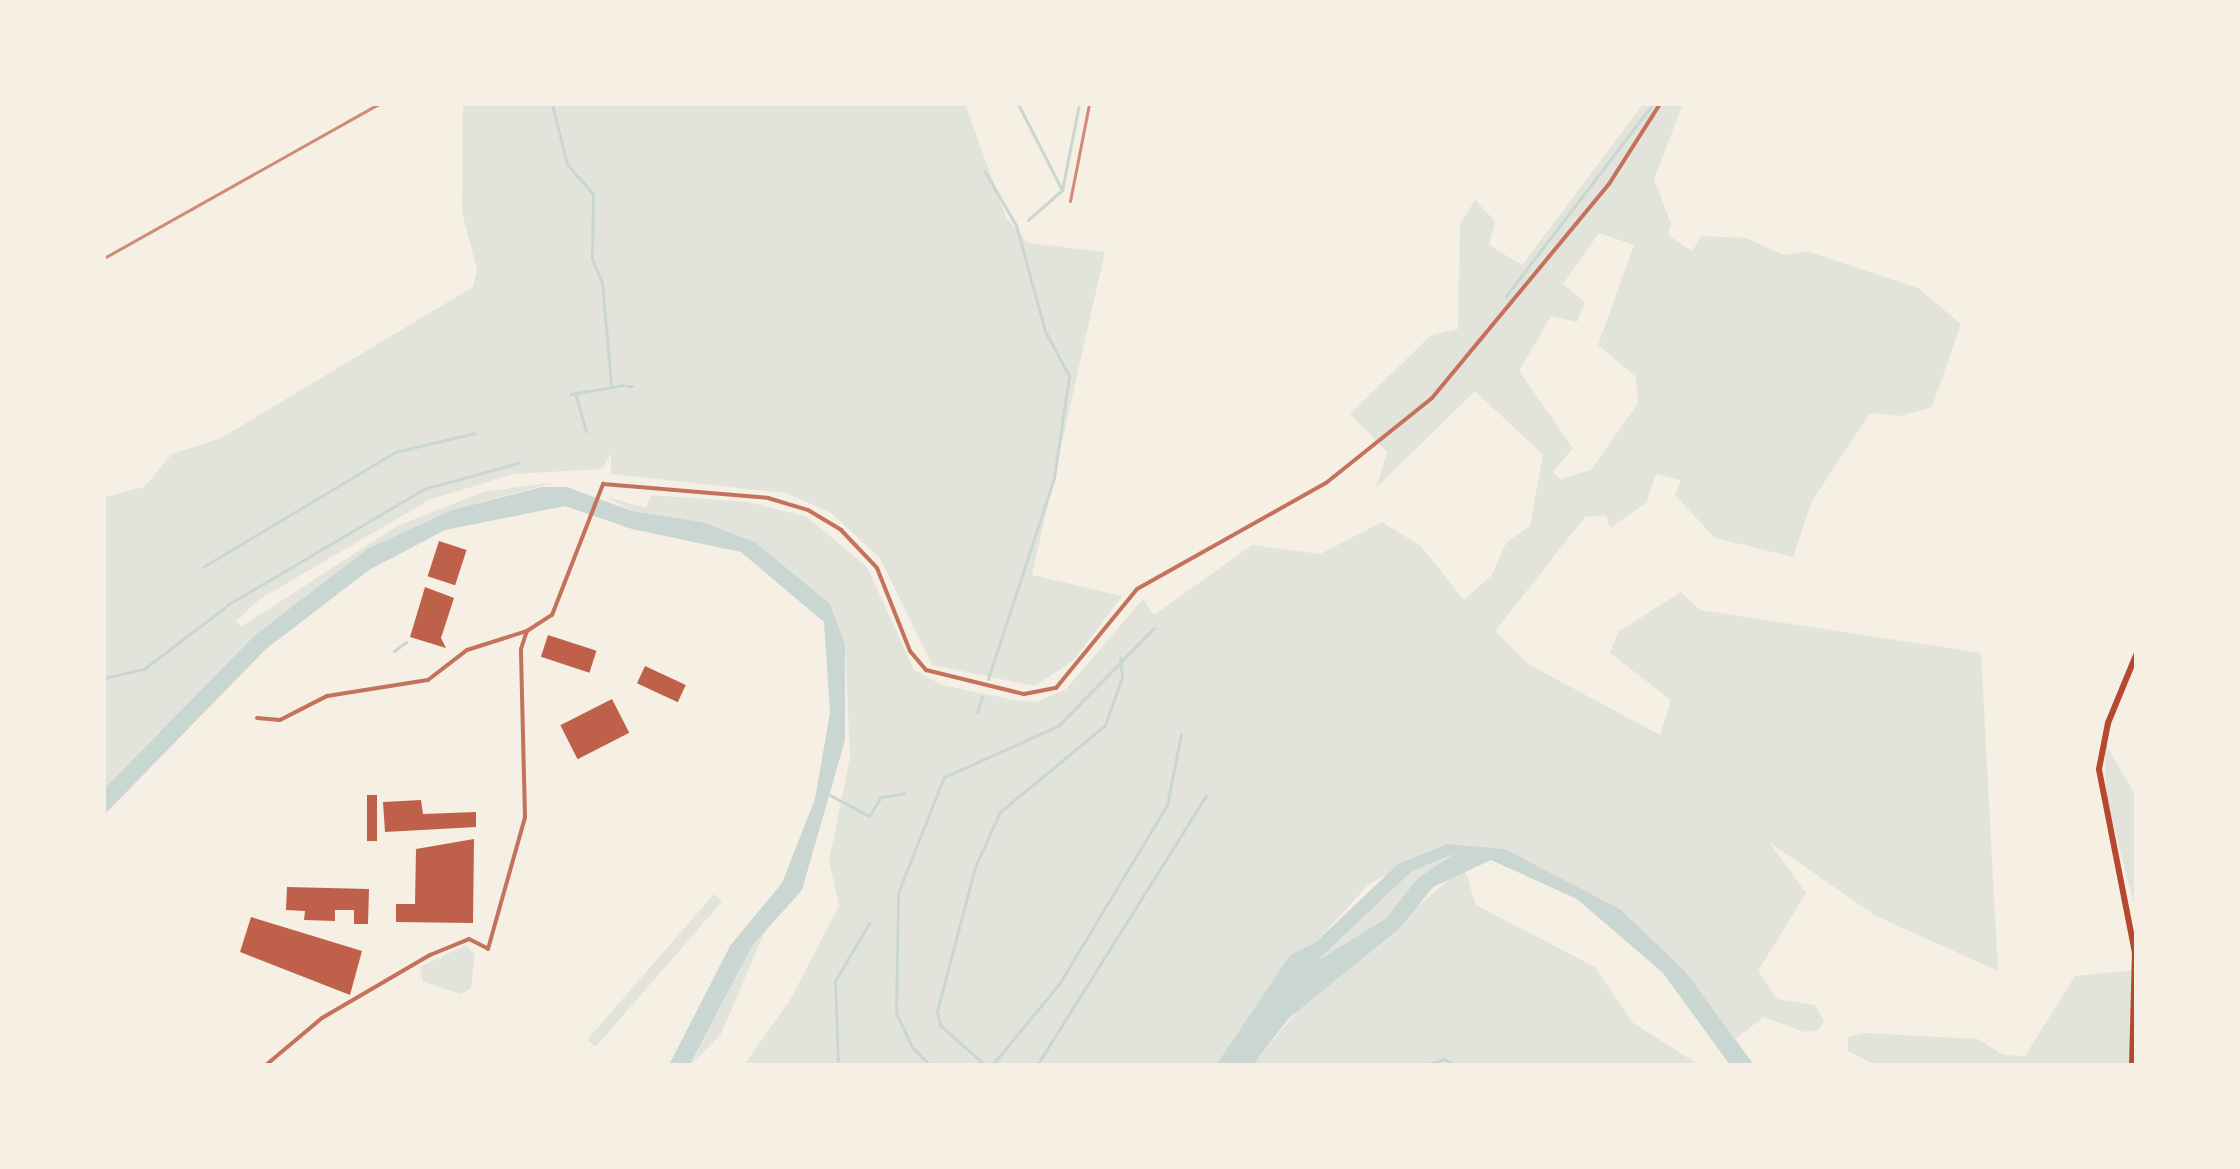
<!DOCTYPE html>
<html>
<head>
<meta charset="utf-8">
<style>
	body { margin:0 }
	#map { position:relative; width:2240px; height:1169px; overflow:hidden; background:#f6efe4; font-family:"IBM Plex Serif",serif }
	div>[style] { position:absolute }
	.green>* { inset:0; background:#e2e4dc; transform-origin:0 0 }
	.water>* { inset:0; background:#c9d6d2 }
	.stream>* { height:3px; margin:-1.5px; padding:0 1.5px; transform-origin:1.5px; border-radius:1.5px; background:#c9d6d2 }
	.building>* { inset:0; background:#bf614a; transform-origin:0 0 }
	.minor>* { height:4px; margin:-2px; padding:0 2px; transform-origin:2px; border-radius:2px; background:#c5725c }
	.secondary>* { height:6px; margin:-3px; padding:0 3px; transform-origin:3px; border-radius:3px; background:#b5482f }
	.rail>* { height:3px; margin:-1.5px; padding:0 1.5px; transform-origin:1.5px; border-radius:1.5px; background:#cf8b77 }
	span { translate:-50% -50%; white-space:nowrap; text-align:center; line-height:1.15; -webkit-text-stroke:6px #f6efe4; paint-order:stroke }
	.frame { position:absolute; inset:0; border:106px solid #f6efe4; pointer-events:none }
</style>
</head>
<body>
<div id="map">
	<div class="green">
		<i style="clip-path:polygon(463px 104px,965px 104px,1006px 217px,1028px 243px,1105px 252px,1032px 575px,1122px 596px,1074px 660px,1035px 686px,932px 665px,880px 558px,830px 512px,785px 493px,611px 474px,611px 453px,602px 469px,513px 474px,429px 500px,260px 599px,236px 621px,241px 627px,397px 526px,483px 492px,557px 482px,452px 510px,369px 548px,255px 635px,104px 789px,104px 497px,144px 487px,172px 454px,221px 438px,473px 287px,477px 270px,462px 212px)"></i>
		<i style="clip-path:polygon(evenodd,1643px 104px,1683px 104px,1654px 179px,1671px 224px,1668px 235px,1692px 251px,1702px 236px,1746px 238px,1784px 255px,1807px 251px,1918px 288px,1961px 324px,1932px 407px,1900px 416px,1870px 413px,1812px 501px,1793px 557px,1715px 538px,1675px 495px,1681px 480px,1656px 474px,1646px 503px,1610px 528px,1606px 515px,1585px 517px,1495px 631px,1528px 664px,1660px 735px,1671px 700px,1610px 653px,1618px 632px,1681px 592px,1700px 610px,1981px 653px,1998px 971px,1876px 916px,1769px 842px,1806px 893px,1758px 971px,1777px 999px,1815px 1005px,1824px 1021px,1819px 1030px,1804px 1032px,1764px 1017px,1735px 1039px,1685px 971px,1620px 909px,1505px 849px,1447px 844px,1369px 884px,1316px 942px,1290px 955px,1216px 1065px,744px 1065px,790px 1000px,839px 906px,829px 861px,850px 757px,845px 644px,830px 604px,755px 542px,702px 522px,632px 511px,606px 497px,646px 508px,651px 495px,748px 502px,807px 517px,867px 567px,914px 670px,942px 685px,1014px 700px,1037px 702px,1066px 689px,1143px 599px,1154px 615px,1252px 545px,1320px 554px,1382px 522px,1421px 546px,1464px 600px,1492px 575px,1506px 543px,1530px 526px,1543px 455px,1475px 391px,1376px 488px,1387px 452px,1350px 414px,1431px 335px,1458px 329px,1460px 225px,1475px 200px,1495px 221px,1489px 245px,1522px 265px,1643px 104px,1599px 233px,1634px 245px,1598px 345px,1636px 377px,1638px 403px,1591px 470px,1560px 479px,1553px 472px,1573px 448px,1519px 371px,1551px 316px,1577px 322px,1585px 302px,1563px 284px,1599px 233px)"></i>
		<i style="clip-path:polygon(2105px 743px,2136px 796px,2136px 912px,2106px 796px)"></i>
		<i style="clip-path:polygon(1455px 854px,1418px 878px,1385px 919px,1317px 961px,1412px 871px)"></i>
		<i style="clip-path:polygon(1464px 867px,1476px 905px,1595px 967px,1632px 1022px,1699px 1065px,1253px 1065px,1302px 1005px)"></i>
		<i style="left:714px;top:894px;width:11px;height:193px;rotate:41deg"></i>
		<i style="clip-path:polygon(765px 931px,721px 1034px,691px 1065px,752px 946px)"></i>
		<i style="clip-path:polygon(466px 945px,475px 955px,471px 988px,461px 994px,423px 982px,420px 967px)"></i>
		<i style="clip-path:polygon(2136px 970px,2136px 1065px,1875px 1065px,1848px 1051px,1848px 1037px,1865px 1033px,1978px 1039px,2003px 1055px,2025px 1056px,2075px 976px)"></i>
	</div>
	<div class="water">
		<i style="clip-path:polygon(542px 487px,567px 487px,632px 511px,702px 522px,755px 542px,830px 604px,845px 644px,845px 740px,802px 890px,752px 946px,690px 1065px,669px 1065px,730px 946px,782px 883px,815px 799px,830px 713px,824px 622px,741px 552px,632px 529px,565px 506px,445px 530px,369px 570px,266px 649px,104px 815px,104px 789px,255px 635px,369px 548px,452px 510px)"></i>
		<i style="clip-path:polygon(evenodd,1447px 844px,1505px 849px,1620px 909px,1685px 971px,1754px 1065px,1730px 1065px,1663px 973px,1577px 899px,1491px 860px,1433px 887px,1400px 928px,1289px 1018px,1253px 1065px,1216px 1065px,1290px 955px,1316px 942px,1398px 864px,1447px 844px,1454px 854px,1418px 878px,1385px 919px,1317px 961px,1412px 871px,1454px 854px)"></i>
	</div>
	<div class="stream">
		<i style="left:552px;top:104px;width:62px;rotate:76deg"></i>
		<i style="left:567px;top:164px;width:40px;rotate:49deg"></i>
		<i style="left:593px;top:194px;width:65px;rotate:90.9deg"></i>
		<i style="left:592px;top:259px;width:25px;rotate:67deg"></i>
		<i style="left:602px;top:282px;width:102px;rotate:85deg"></i>
		<i style="left:1018px;top:104px;width:97px;rotate:62.9deg"></i>
		<i style="left:985px;top:172px;width:61px;rotate:59.7deg"></i>
		<i style="left:1016px;top:225px;width:110px;rotate:74.7deg"></i>
		<i style="left:1045px;top:331px;width:51px;rotate:61.9deg"></i>
		<i style="left:1069px;top:376px;width:103px;rotate:98.4deg"></i>
		<i style="left:1054px;top:478px;width:212px;rotate:108.2deg"></i>
		<i style="left:1028px;top:220px;width:45px;rotate:-41.4deg"></i>
		<i style="left:1062px;top:190px;width:88px;rotate:-78.8deg"></i>
		<i style="left:1506px;top:296px;width:242px;rotate:-52.6deg"></i>
		<i style="left:627px;top:386px;width:5px"></i>
		<i style="left:575px;top:393px;width:40px;rotate:74deg"></i>
		<i style="left:571px;top:394px;width:53px;rotate:-9.8deg"></i>
		<i style="left:203px;top:567px;width:224px;rotate:-30.9deg"></i>
		<i style="left:395px;top:452px;width:82px;rotate:-13.4deg"></i>
		<i style="left:227px;top:605px;width:229px;rotate:-30.5deg"></i>
		<i style="left:424px;top:489px;width:98px;rotate:-15.5deg"></i>
		<i style="left:394px;top:651px;width:15px;rotate:-37deg"></i>
		<i style="left:104px;top:678px;width:41px;rotate:-12.7deg"></i>
		<i style="left:144px;top:669px;width:101px;rotate:-37.3deg"></i>
		<i style="left:977px;top:712px;width:16px;rotate:-72deg"></i>
		<i style="left:830px;top:795px;width:44px;rotate:28.3deg"></i>
		<i style="left:869px;top:816px;width:22px;rotate:-58deg"></i>
		<i style="left:881px;top:797px;width:24px;rotate:-9deg"></i>
		<i style="left:838px;top:1065px;width:84px;rotate:-92deg"></i>
		<i style="left:835px;top:981px;width:67px;rotate:-59.6deg"></i>
		<i style="left:930px;top:1065px;width:25px;rotate:-135deg"></i>
		<i style="left:912px;top:1047px;width:38px;rotate:-115deg"></i>
		<i style="left:896px;top:1012px;width:119px;rotate:-89deg"></i>
		<i style="left:898px;top:893px;width:125px;rotate:-68.4deg"></i>
		<i style="left:944px;top:777px;width:125px;rotate:-24.1deg"></i>
		<i style="left:1058px;top:726px;width:137px;rotate:-45.6deg"></i>
		<i style="left:985px;top:1065px;width:60px;rotate:-138.4deg"></i>
		<i style="left:940px;top:1025px;width:14px;rotate:-102deg"></i>
		<i style="left:937px;top:1011px;width:149px;rotate:-75.2deg"></i>
		<i style="left:975px;top:867px;width:60px;rotate:-65.6deg"></i>
		<i style="left:1000px;top:812px;width:136px;rotate:-39.6deg"></i>
		<i style="left:1105px;top:725px;width:51px;rotate:-70.5deg"></i>
		<i style="left:1122px;top:677px;width:19px;rotate:-96deg"></i>
		<i style="left:992px;top:1065px;width:105px;rotate:-50.4deg"></i>
		<i style="left:1059px;top:984px;width:209px;rotate:-58.9deg"></i>
		<i style="left:1167px;top:805px;width:72px;rotate:-78.8deg"></i>
		<i style="left:1037px;top:1065px;width:318px;rotate:-57.9deg"></i>
		<i style="left:1426px;top:1065px;width:19px;rotate:-18deg"></i>
		<i style="left:1444px;top:1059px;width:13px;rotate:29deg"></i>
	</div>
	<div class="building">
		<i style="left:439px;top:541px;width:29px;height:37px;rotate:18deg"></i>
		<i style="clip-path:polygon(425px 587px,454px 598px,441px 638px,446px 648px,410px 637px)"></i>
		<i style="left:548px;top:635px;width:51px;height:23px;rotate:18deg"></i>
		<i style="left:645px;top:666px;width:45px;height:19px;rotate:25deg"></i>
		<i style="left:612px;top:699px;width:38px;height:58px;rotate:63deg"></i>
		<i style="left:367px;top:795px;width:10px;height:46px"></i>
		<i style="clip-path:polygon(421px 800px,423px 814px,476px 812px,476px 827px,385px 832px,383px 802px)"></i>
		<i style="clip-path:polygon(474px 839px,473px 923px,396px 922px,396px 904px,415px 904px,416px 849px)"></i>
		<i style="clip-path:polygon(287px 887px,369px 889px,368px 924px,354px 924px,354px 910px,335px 910px,335px 921px,304px 920px,305px 911px,286px 910px)"></i>
		<i style="clip-path:polygon(251px 917px,362px 951px,350px 995px,240px 952px)"></i>
	</div>
	<div class="minor">
		<i style="left:257px;top:718px;width:23px;rotate:5deg"></i>
		<i style="left:280px;top:720px;width:53px;rotate:-27.1deg"></i>
		<i style="left:327px;top:696px;width:102px;rotate:-9deg"></i>
		<i style="left:428px;top:680px;width:49px;rotate:-37.6deg"></i>
		<i style="left:467px;top:650px;width:63px;rotate:-17.6deg"></i>
		<i style="left:488px;top:949px;width:137px;rotate:-74.3deg"></i>
		<i style="left:525px;top:817px;width:168px;rotate:-91.4deg"></i>
		<i style="left:521px;top:649px;width:19px;rotate:-72deg"></i>
		<i style="left:527px;top:631px;width:30px;rotate:-33deg"></i>
		<i style="left:552px;top:615px;width:141px;rotate:-68.7deg"></i>
		<i style="left:603px;top:484px;width:166px;rotate:4.8deg"></i>
		<i style="left:768px;top:498px;width:42px;rotate:16.7deg"></i>
		<i style="left:808px;top:510px;width:39px;rotate:31deg"></i>
		<i style="left:841px;top:530px;width:52px;rotate:46.5deg"></i>
		<i style="left:877px;top:568px;width:89px;rotate:68.3deg"></i>
		<i style="left:910px;top:651px;width:25px;rotate:50deg"></i>
		<i style="left:926px;top:670px;width:101px;rotate:13.8deg"></i>
		<i style="left:1024px;top:694px;width:33px;rotate:-11deg"></i>
		<i style="left:1056px;top:688px;width:128px;rotate:-50.7deg"></i>
		<i style="left:1137px;top:589px;width:217px;rotate:-29.3deg"></i>
		<i style="left:1326px;top:483px;width:136px;rotate:-38.7deg"></i>
		<i style="left:1432px;top:398px;width:278px;rotate:-50.4deg"></i>
		<i style="left:1609px;top:184px;width:95px;rotate:-57.5deg"></i>
		<i style="left:266px;top:1065px;width:73px;rotate:-40deg"></i>
		<i style="left:322px;top:1018px;width:125px;rotate:-30.3deg"></i>
		<i style="left:430px;top:955px;width:42px;rotate:-22.3deg"></i>
		<i style="left:469px;top:939px;width:20px;rotate:27deg"></i>
	</div>
	<div class="secondary">
		<i style="left:2132px;top:1065px;width:112px;rotate:-88.5deg"></i>
		<i style="left:2135px;top:953px;width:187px;rotate:-101.1deg"></i>
		<i style="left:2099px;top:769px;width:47px;rotate:-78.9deg"></i>
		<i style="left:2108px;top:723px;width:74px;rotate:-67.6deg"></i>
	</div>
	<div class="rail">
		<i style="left:1070px;top:201px;width:99px;rotate:-78.9deg"></i>
		<i style="left:104px;top:258px;width:314px;rotate:-29.3deg"></i>
	</div>
	<div class="frame"></div>
</div>
</body>
</html>
